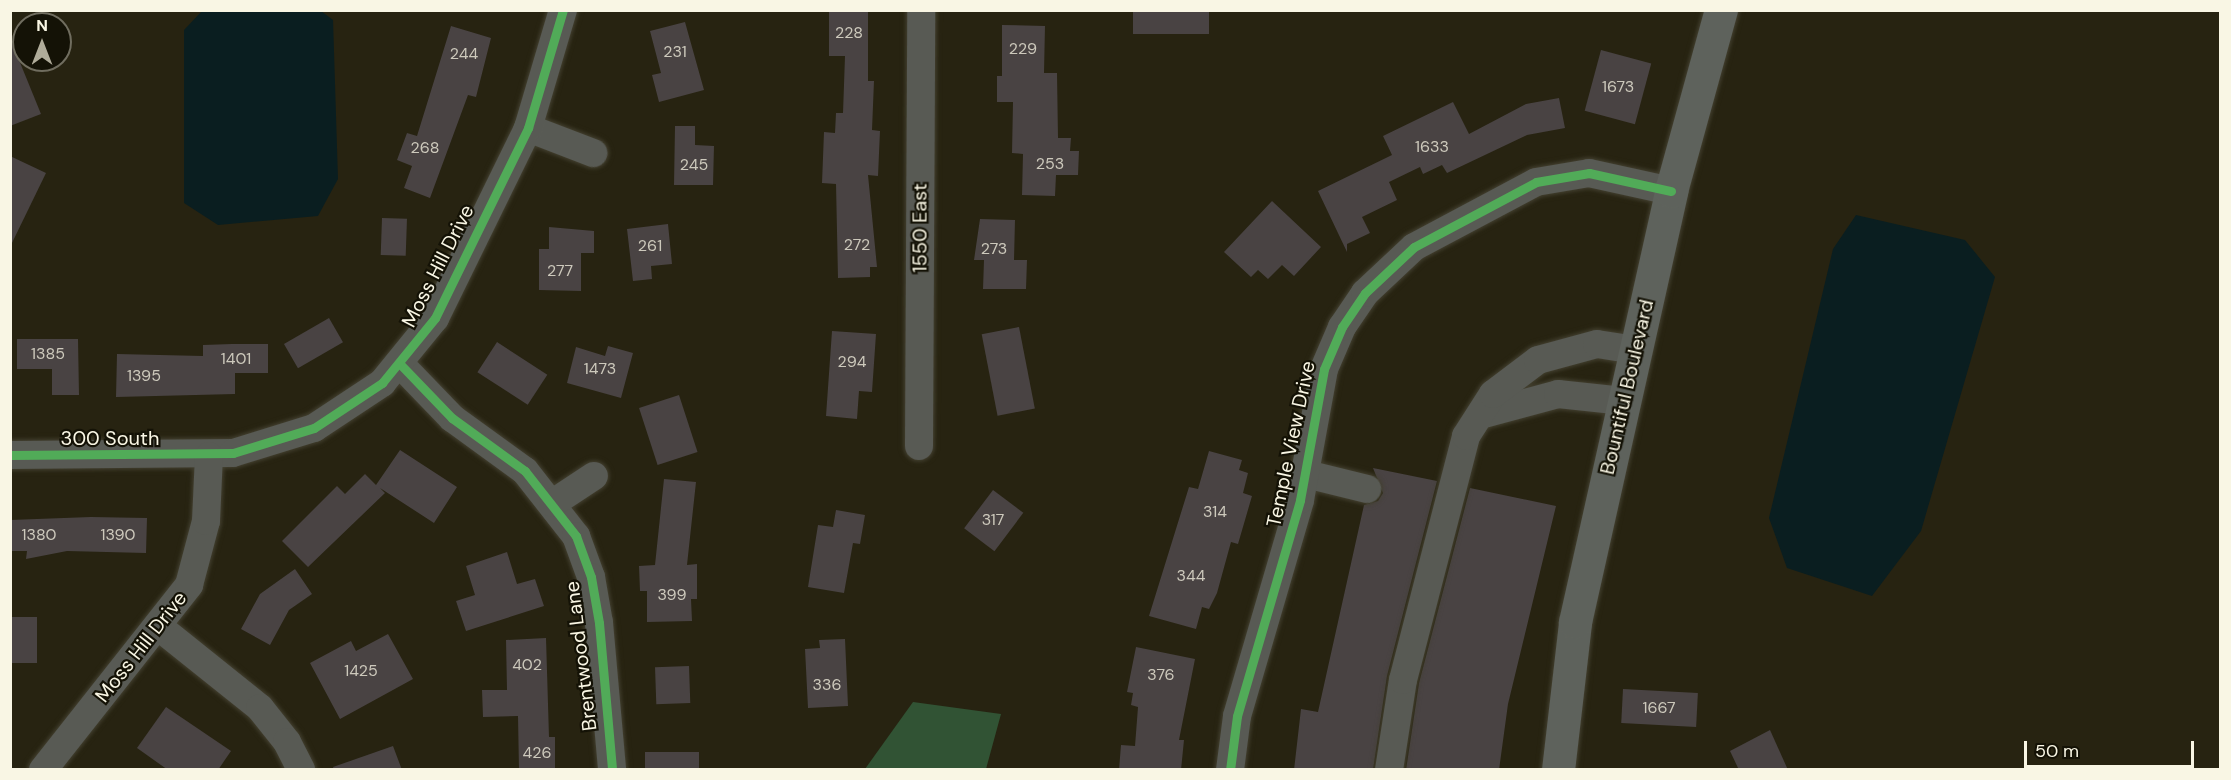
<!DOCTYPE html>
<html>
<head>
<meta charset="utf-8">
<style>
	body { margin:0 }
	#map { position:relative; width:2231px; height:780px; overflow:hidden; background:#272311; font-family:"DM Sans",sans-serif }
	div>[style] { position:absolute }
	.forest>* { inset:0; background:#315334 }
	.water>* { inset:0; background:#0a1e20 }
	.building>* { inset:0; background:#494343; transform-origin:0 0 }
	.roads { filter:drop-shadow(0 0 2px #434030) drop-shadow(0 0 2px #434030) }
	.minor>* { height:28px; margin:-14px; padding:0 14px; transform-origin:14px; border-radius:14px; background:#585a54 }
	.major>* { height:33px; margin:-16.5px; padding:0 16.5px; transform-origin:16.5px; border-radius:16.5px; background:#5e625c }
	.cycleway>* { height:9px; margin:-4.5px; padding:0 4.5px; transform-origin:4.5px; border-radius:4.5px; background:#51ab58 }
	span { translate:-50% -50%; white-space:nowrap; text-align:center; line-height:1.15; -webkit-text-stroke:4.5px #141206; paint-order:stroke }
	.number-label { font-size:16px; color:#cdc9bc }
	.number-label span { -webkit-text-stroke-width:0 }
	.street-label { font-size:20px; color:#f9f6e4 }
	.frame { position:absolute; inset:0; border:12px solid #f9f6e4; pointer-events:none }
	.north { position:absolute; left:12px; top:12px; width:60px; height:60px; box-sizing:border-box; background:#141206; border:2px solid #706d5f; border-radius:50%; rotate:0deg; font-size:16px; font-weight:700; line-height:24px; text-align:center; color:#f9f6e4 }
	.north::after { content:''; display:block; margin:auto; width:21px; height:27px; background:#b0ac9a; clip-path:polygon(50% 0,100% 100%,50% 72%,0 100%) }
	.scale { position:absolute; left:2024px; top:741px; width:170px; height:27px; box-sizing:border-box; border:3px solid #f9f6e4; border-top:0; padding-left:8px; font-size:18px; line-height:21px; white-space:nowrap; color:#f9f6e4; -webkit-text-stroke:4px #141206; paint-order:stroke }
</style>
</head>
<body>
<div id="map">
	<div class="forest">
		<i style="clip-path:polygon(913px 702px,1001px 714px,986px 769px,865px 769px)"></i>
	</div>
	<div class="water">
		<i style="clip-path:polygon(202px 11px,321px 11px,333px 20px,338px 179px,318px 216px,218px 225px,184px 203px,184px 30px)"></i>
		<i style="clip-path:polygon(1856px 215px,1965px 240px,1995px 277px,1921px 531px,1872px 596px,1787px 568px,1769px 518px,1833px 249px)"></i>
	</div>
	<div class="building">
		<i style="clip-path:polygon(829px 10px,868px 10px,868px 81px,874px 81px,872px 130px,880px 131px,878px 176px,868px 175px,877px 267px,870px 267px,870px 277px,838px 278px,836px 184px,822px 183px,824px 132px,835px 133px,836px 113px,843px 113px,845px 56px,829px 56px)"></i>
		<i style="left:1133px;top:10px;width:76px;height:24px"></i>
		<i style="clip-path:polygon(685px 22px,704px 90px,659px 102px,652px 75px,661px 73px,650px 31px)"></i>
		<i style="clip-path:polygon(1002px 25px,1045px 26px,1044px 73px,1057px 73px,1058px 138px,1071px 138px,1070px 151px,1079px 151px,1078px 175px,1056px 175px,1055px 196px,1022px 195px,1023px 154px,1012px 153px,1013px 102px,997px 102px,997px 76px,1002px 76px)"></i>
		<i style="clip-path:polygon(451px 26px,491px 38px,476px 97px,468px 95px,430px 198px,404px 188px,412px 166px,397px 160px,407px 133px,417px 136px)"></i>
		<i style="clip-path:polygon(10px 38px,41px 114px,10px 126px)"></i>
		<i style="left:1601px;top:50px;width:52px;height:63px;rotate:15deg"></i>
		<i style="clip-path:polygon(1559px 98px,1565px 128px,1527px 135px,1447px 173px,1442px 165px,1423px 174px,1420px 167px,1389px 182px,1397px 200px,1362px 217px,1370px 233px,1347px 244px,1347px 252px,1318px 191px,1392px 155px,1383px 136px,1453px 102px,1469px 134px,1526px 104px)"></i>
		<i style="clip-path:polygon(675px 126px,695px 126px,695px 145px,714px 146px,713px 185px,674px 185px)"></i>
		<i style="clip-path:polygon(10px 156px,46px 173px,10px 247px)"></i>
		<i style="clip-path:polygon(1272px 201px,1321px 247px,1294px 276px,1282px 265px,1268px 279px,1258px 270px,1251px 277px,1224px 252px)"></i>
		<i style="left:382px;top:218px;width:25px;height:37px;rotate:2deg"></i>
		<i style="clip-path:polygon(980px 219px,1015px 220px,1014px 260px,1027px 260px,1026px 289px,983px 289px,984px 260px,974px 260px)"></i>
		<i style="clip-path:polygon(668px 224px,672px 264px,651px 266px,652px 279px,633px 281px,627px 229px)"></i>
		<i style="clip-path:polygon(549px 227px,594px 231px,594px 253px,581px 253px,581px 291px,539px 290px,539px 249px,549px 249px)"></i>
		<i style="left:329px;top:318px;width:28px;height:52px;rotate:60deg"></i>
		<i style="left:1019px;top:327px;width:83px;height:38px;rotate:79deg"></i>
		<i style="clip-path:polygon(832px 331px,876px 334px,872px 392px,859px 391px,857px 419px,826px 416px)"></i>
		<i style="clip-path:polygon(17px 339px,78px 339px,79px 395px,52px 395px,52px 369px,17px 369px)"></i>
		<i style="left:497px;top:342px;width:60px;height:36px;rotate:33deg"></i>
		<i style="clip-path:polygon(232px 344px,268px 344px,268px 373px,235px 373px,235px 394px,116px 397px,117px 354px,203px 356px,203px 345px)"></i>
		<i style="clip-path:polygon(608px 346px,633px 353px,621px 398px,567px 383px,576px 347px,605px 356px)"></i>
		<i style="left:679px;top:395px;width:60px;height:42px;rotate:72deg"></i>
		<i style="clip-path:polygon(400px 450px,457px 487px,434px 523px,380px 488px,385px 493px,308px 567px,282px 541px,337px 486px,345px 494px,365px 474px,376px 485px)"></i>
		<i style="clip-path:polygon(1209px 451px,1242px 460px,1239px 470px,1248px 473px,1243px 493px,1252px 496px,1238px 544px,1231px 542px,1217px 593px,1209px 609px,1202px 607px,1196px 629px,1149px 616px,1189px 487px,1198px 489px)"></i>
		<i style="clip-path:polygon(1373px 468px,1437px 481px,1387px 676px,1373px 770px,1294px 770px,1301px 709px,1318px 712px,1364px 505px,1378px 501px,1383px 493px)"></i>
		<i style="clip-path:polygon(664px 479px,696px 482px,687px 565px,697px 564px,697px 599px,691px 599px,692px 621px,647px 622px,647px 591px,640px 591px,639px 566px,655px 565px)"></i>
		<i style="clip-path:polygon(1470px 488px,1556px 506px,1508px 704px,1499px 770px,1406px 770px,1419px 683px)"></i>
		<i style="left:993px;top:490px;width:38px;height:48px;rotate:37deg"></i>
		<i style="clip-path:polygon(836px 510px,865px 515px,860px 544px,853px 543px,844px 593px,808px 587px,818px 525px,833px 527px)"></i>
		<i style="clip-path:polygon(91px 517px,147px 518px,146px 553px,67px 551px,26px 559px,27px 551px,10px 551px,10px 520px)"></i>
		<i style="clip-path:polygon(507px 552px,517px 584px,535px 579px,544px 606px,466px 631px,456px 601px,475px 595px,466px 566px)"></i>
		<i style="clip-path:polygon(295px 569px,312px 594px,289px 610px,270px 645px,241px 629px,260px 594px)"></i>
		<i style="left:10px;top:617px;width:27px;height:46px"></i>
		<i style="clip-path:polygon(388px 634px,413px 679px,340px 719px,310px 663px,351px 641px,356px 651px)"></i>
		<i style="clip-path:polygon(546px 638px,549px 737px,555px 737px,555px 770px,519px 770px,518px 716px,483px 717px,482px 690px,507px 690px,506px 640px)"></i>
		<i style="clip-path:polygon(845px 639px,848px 706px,808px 708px,805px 649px,820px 648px,819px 640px)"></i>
		<i style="clip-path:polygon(1136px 647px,1195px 659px,1179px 740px,1184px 740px,1181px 770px,1119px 770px,1121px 745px,1135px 746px,1138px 707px,1131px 705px,1133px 693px,1127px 692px)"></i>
		<i style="left:689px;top:666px;width:37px;height:34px;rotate:88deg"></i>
		<i style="left:1623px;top:689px;width:75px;height:34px;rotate:3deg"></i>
		<i style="clip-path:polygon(166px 707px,231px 751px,218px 770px,168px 770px,137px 748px)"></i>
		<i style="clip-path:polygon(1770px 730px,1788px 770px,1739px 770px,1730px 751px)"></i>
		<i style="clip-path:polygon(393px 746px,402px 770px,334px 770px,333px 767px)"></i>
		<i style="left:699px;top:752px;width:18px;height:54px;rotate:90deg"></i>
	</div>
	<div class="roads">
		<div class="minor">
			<i style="left:528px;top:128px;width:70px;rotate:21deg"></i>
			<i style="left:401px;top:365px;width:74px;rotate:46.1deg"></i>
			<i style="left:452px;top:418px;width:90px;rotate:36deg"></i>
			<i style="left:525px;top:471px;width:83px;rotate:51.9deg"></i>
			<i style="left:576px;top:536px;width:44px;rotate:69.9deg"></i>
			<i style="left:591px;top:577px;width:47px;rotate:80.1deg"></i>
			<i style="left:599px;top:623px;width:148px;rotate:84.9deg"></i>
			<i style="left:1484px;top:414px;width:77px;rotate:-15.1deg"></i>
			<i style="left:1558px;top:394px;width:66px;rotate:6.1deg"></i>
			<i style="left:919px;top:446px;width:436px;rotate:-89.7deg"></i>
			<i style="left:10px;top:455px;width:223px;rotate:-0.5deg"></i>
			<i style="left:233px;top:453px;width:85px;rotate:-17.2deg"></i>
			<i style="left:314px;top:428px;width:82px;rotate:-33.5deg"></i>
			<i style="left:382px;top:383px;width:84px;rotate:-50.8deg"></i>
			<i style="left:435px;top:318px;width:212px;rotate:-63.9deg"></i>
			<i style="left:528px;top:128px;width:123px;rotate:-73.5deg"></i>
			<i style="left:1306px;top:474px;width:63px;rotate:13.8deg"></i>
			<i style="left:553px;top:503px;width:49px;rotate:-33.4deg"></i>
			<i style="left:159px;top:627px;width:129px;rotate:38.7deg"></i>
			<i style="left:260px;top:708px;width:43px;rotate:51.5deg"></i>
			<i style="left:287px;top:742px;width:31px;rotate:63deg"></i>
			<i style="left:43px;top:770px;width:236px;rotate:-51.7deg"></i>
			<i style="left:189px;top:585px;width:66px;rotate:-75.1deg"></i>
			<i style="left:206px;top:521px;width:65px;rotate:-87.4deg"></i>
			<i style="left:1230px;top:770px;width:54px;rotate:-82.6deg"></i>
			<i style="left:1237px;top:716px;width:225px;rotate:-73.7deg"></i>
			<i style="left:1300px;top:500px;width:133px;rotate:-79.6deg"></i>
			<i style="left:1324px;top:369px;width:46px;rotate:-66.8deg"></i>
			<i style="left:1342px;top:327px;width:41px;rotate:-55.9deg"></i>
			<i style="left:1365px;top:293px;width:67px;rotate:-43.2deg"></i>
			<i style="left:1414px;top:247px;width:138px;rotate:-28deg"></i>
			<i style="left:1536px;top:182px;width:54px;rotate:-9.6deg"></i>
			<i style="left:1589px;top:173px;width:84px;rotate:12.4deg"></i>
			<i style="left:1389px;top:770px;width:91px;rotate:-81.2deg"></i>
			<i style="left:1403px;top:680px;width:252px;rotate:-75.5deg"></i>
			<i style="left:1466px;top:436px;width:50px;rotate:-57.3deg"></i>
			<i style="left:1493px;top:394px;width:56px;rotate:-37.1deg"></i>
			<i style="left:1538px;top:360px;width:61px;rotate:-15.2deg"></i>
			<i style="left:1597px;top:344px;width:38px;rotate:9deg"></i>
		</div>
		<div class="major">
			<i style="left:1558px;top:770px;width:149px;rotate:-83.4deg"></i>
			<i style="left:1575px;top:622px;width:442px;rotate:-77.4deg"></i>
			<i style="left:1671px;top:191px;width:188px;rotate:-74.6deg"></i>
		</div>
	</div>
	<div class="cycleway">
		<i style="left:401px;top:365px;width:74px;rotate:46.1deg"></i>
		<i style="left:452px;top:418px;width:90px;rotate:36deg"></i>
		<i style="left:525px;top:471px;width:83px;rotate:51.9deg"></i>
		<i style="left:576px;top:536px;width:44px;rotate:69.9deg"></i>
		<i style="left:591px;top:577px;width:47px;rotate:80.1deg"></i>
		<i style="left:599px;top:623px;width:148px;rotate:84.9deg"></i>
		<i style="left:10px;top:455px;width:223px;rotate:-0.5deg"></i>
		<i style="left:233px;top:453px;width:85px;rotate:-17.2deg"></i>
		<i style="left:314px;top:428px;width:82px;rotate:-33.5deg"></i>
		<i style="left:382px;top:383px;width:84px;rotate:-50.8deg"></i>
		<i style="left:435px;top:318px;width:212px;rotate:-63.9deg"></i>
		<i style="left:528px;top:128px;width:123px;rotate:-73.5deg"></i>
		<i style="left:1230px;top:770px;width:54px;rotate:-82.6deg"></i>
		<i style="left:1237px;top:716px;width:225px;rotate:-73.7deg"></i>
		<i style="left:1300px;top:500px;width:133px;rotate:-79.6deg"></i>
		<i style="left:1324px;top:369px;width:46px;rotate:-66.8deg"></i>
		<i style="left:1342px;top:327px;width:41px;rotate:-55.9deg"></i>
		<i style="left:1365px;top:293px;width:67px;rotate:-43.2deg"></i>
		<i style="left:1414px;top:247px;width:138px;rotate:-28deg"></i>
		<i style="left:1536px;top:182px;width:54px;rotate:-9.6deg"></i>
		<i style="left:1589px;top:173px;width:84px;rotate:12.4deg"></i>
	</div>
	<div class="number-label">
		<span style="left:849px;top:33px">228</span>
		<span style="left:1023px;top:49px">229</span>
		<span style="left:675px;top:52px">231</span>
		<span style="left:464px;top:54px">244</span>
		<span style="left:1618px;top:87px">1673</span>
		<span style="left:1432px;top:147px">1633</span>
		<span style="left:425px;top:148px">268</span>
		<span style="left:1050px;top:164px">253</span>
		<span style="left:694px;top:165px">245</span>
		<span style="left:857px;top:245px">272</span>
		<span style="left:650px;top:246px">261</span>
		<span style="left:994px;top:249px">273</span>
		<span style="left:560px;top:271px">277</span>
		<span style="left:48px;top:354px">1385</span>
		<span style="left:236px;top:359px">1401</span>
		<span style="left:852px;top:362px">294</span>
		<span style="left:600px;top:369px">1473</span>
		<span style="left:144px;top:376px">1395</span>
		<span style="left:1215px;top:512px">314</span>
		<span style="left:993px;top:520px">317</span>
		<span style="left:39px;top:535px">1380</span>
		<span style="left:118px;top:535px">1390</span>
		<span style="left:1191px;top:576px">344</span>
		<span style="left:672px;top:595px">399</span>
		<span style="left:527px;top:665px">402</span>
		<span style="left:361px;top:671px">1425</span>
		<span style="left:1161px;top:675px">376</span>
		<span style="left:827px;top:685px">336</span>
		<span style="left:1659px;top:708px">1667</span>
		<span style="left:537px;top:753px">426</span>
	</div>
	<div class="street-label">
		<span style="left:920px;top:228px;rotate:-90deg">1550 East</span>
		<span style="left:438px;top:266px;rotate:-63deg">Moss Hill Drive</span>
		<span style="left:1627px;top:387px;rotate:-77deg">Bountiful Boulevard</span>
		<span style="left:110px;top:438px">300 South</span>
		<span style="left:1291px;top:444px;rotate:-78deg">Temple View Drive</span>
		<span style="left:141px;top:647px;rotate:-52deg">Moss Hill Drive</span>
		<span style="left:581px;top:656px;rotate:-97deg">Brentwood Lane</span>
	</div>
	<div class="frame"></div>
	<div class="north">N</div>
	<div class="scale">50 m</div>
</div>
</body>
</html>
